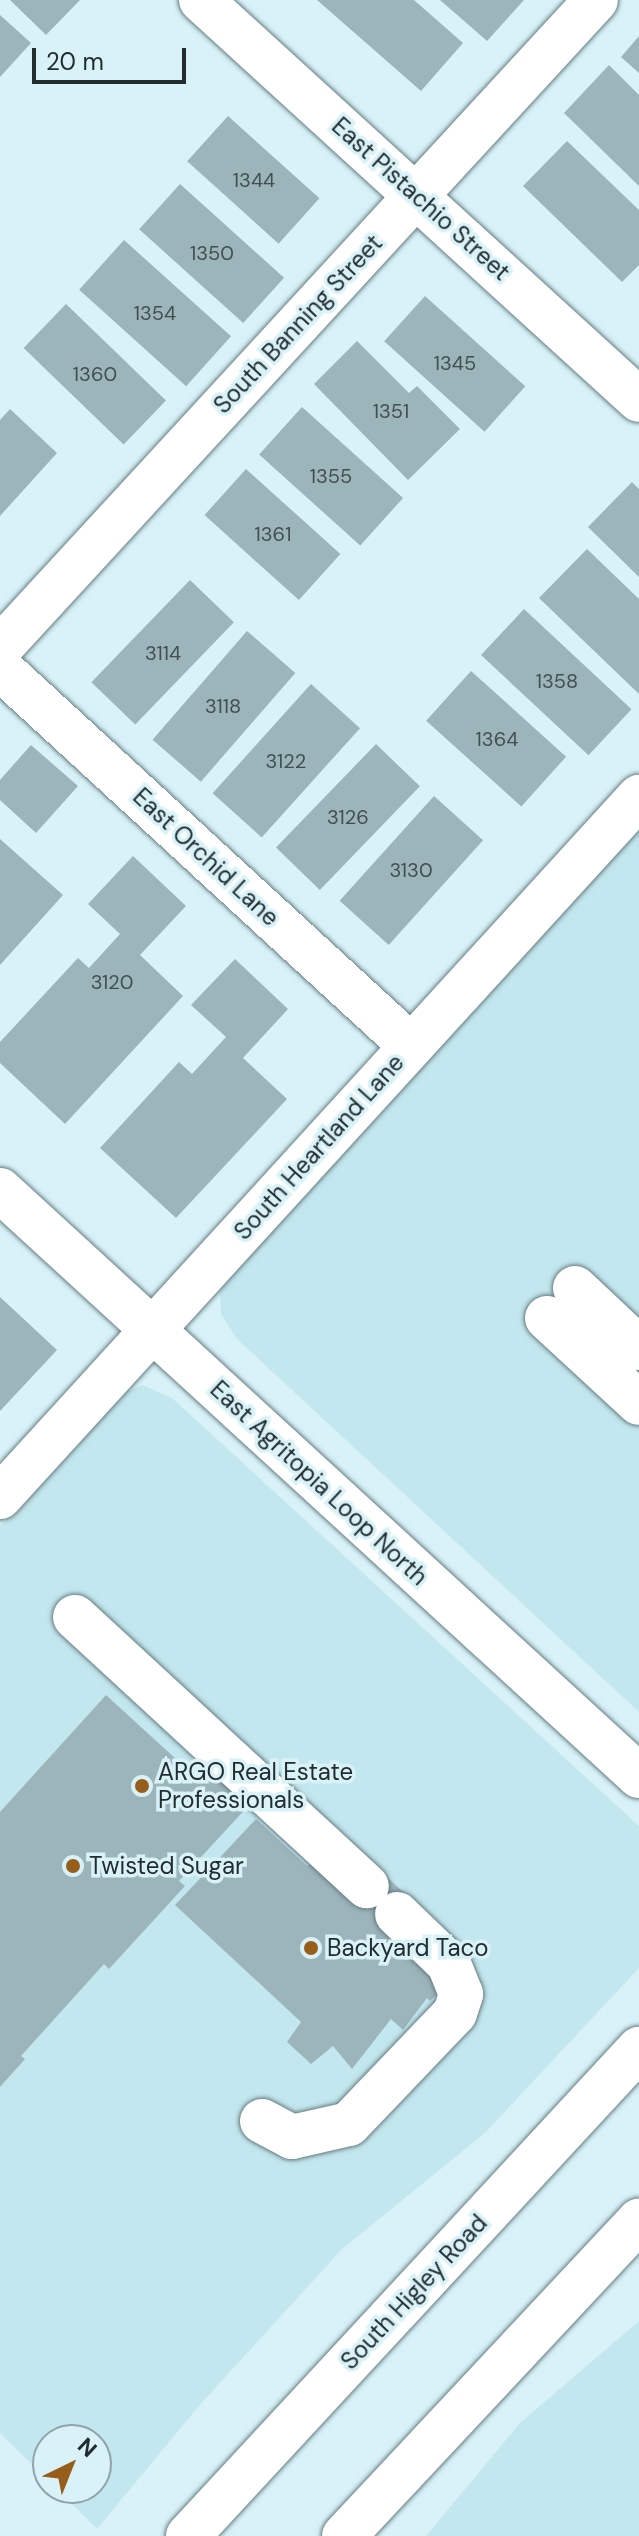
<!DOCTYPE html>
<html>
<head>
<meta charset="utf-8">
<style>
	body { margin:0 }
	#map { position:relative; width:639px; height:2536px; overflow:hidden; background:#d8f2f8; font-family:"DM Sans",sans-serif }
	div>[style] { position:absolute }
	.built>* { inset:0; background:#c3e7ee }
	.building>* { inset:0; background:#9cb5ba; transform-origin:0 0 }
	.roads { filter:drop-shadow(0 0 2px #667d82) drop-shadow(0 0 2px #667d82) }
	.minor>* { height:44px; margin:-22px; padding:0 22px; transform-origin:22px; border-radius:22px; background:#fff }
	.major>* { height:44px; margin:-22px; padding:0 22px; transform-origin:22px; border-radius:22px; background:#fff }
	.dots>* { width:22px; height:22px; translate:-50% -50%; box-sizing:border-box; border:4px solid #d8f2f8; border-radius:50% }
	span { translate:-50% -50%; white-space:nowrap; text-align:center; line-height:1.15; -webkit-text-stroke:7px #d8f2f8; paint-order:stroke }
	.number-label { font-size:20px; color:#414f52 }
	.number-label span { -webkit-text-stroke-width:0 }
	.street-label { font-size:24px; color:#232d2f }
	.poi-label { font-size:24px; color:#232d2f }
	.left { translate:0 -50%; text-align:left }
	.north { position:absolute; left:32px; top:2424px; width:80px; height:80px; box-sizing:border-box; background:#d8f2f8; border:2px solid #90a3a8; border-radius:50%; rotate:43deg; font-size:22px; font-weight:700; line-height:32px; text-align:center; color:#232d2f }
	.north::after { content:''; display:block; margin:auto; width:28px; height:36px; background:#965e1a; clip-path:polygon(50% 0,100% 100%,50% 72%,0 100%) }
	.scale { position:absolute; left:32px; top:48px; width:154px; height:36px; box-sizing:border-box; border:4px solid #232d2f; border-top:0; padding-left:10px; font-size:24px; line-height:28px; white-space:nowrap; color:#232d2f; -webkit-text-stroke:6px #d8f2f8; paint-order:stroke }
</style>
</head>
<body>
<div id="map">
	<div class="built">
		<i style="clip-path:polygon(639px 830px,639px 1712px,236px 1338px,221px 1314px,220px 1291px,226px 1274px)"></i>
		<i style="clip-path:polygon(142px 1385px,172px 1398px,639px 1826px,639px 1968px,485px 2133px,342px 2249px,198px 2407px,97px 2529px,56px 2488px,96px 2488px,96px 2440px,48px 2440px,48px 2480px,0 2433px,0 1526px,124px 1393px)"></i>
		<i style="clip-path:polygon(639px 2321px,639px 2536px,426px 2536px,520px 2423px)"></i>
	</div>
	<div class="building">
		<i style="clip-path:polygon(10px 0,80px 0,46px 35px)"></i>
		<i style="clip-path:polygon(317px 0,414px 0,463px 43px,421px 91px)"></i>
		<i style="clip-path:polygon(440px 0,524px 0,487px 41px)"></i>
		<i style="clip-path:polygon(0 15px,31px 43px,0 77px)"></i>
		<i style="clip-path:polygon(639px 36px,639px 73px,621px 57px)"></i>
		<i style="clip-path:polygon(609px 65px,639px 95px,639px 186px,564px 113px)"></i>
		<i style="left:228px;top:116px;width:123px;height:61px;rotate:42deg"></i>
		<i style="clip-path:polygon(567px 141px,639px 210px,639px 265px,622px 282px,523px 186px)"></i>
		<i style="left:180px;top:184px;width:140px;height:61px;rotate:42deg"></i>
		<i style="left:124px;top:240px;width:144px;height:67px;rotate:42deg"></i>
		<i style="left:425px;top:296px;width:135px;height:61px;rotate:42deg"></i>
		<i style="left:66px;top:304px;width:139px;height:61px;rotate:44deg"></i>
		<i style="clip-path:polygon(357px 341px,409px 393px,417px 386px,460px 429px,408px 480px,314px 384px)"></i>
		<i style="left:302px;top:407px;width:136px;height:64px;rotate:42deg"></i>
		<i style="clip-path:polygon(10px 409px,57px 453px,0 516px,0 420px)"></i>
		<i style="left:246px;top:469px;width:127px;height:62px;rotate:42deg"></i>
		<i style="clip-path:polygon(632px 482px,639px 489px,639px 577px,588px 527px)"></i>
		<i style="clip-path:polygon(587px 549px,639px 599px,639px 694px,539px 598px)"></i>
		<i style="left:190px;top:580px;width:61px;height:142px;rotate:44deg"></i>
		<i style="left:524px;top:609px;width:147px;height:63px;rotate:43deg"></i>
		<i style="left:247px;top:631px;width:64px;height:144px;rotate:41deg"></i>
		<i style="left:471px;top:671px;width:128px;height:67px;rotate:42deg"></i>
		<i style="left:311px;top:684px;width:66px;height:147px;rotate:42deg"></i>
		<i style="left:376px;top:744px;width:61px;height:144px;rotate:44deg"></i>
		<i style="clip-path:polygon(31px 745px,78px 786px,36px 833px,0 800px,0 780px)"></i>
		<i style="left:434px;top:796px;width:66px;height:141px;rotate:42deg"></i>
		<i style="clip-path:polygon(0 839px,63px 895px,0 965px)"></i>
		<i style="clip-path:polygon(133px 856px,186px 906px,140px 955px,183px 996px,65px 1124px,0 1063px,0 1042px,78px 958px,89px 968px,120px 934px,88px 904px)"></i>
		<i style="clip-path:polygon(235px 959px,288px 1009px,243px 1058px,287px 1099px,176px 1218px,100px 1148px,179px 1062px,192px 1074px,226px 1037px,191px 1005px)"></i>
		<i style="clip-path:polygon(0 1297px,57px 1350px,0 1411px)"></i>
		<i style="clip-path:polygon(106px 1695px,188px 1770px,200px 1758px,250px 1804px,179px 1881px,185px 1886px,109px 1969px,104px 1964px,21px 2056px,25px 2059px,0 2087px,0 1812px)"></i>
		<i style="clip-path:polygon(256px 1819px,307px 1866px,313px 1860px,352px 1901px,380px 1871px,411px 1899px,447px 1983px,430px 2001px,427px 1998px,403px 2030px,391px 2019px,352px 2069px,333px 2046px,311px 2064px,287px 2042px,301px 2022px,175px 1905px)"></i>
	</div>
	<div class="roads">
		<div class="minor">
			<i style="left:201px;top:0;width:593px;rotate:42.4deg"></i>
			<i style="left:0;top:648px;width:880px;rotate:-47.39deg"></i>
			<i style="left:0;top:668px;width:558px;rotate:42.6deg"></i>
			<i style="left:0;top:1190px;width:867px;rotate:42.52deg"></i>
			<i style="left:575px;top:1288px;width:88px;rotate:43.2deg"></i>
			<i style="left:547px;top:1318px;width:125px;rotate:42.7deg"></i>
			<i style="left:0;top:1497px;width:948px;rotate:-47.61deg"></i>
			<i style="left:75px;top:1617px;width:397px;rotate:42.7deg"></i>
			<i style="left:262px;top:2121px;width:34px;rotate:28deg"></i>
			<i style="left:292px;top:2137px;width:58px;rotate:-12.8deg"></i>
			<i style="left:349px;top:2124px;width:153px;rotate:-46.3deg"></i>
			<i style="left:455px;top:2013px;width:20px;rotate:-72deg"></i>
			<i style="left:461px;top:1994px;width:32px;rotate:-112deg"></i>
			<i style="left:449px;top:1964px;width:72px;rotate:-136.1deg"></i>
		</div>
		<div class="major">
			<i style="left:188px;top:2536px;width:664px;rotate:-47.2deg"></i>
			<i style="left:344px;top:2536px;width:432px;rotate:-46.9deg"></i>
		</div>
	</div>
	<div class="dots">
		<i style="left:142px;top:1786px;background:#965e1a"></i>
		<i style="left:73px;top:1866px;background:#965e1a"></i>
		<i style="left:311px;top:1948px;background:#965e1a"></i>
	</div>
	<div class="number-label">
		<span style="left:254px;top:180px">1344</span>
		<span style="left:212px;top:253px">1350</span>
		<span style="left:155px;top:313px">1354</span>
		<span style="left:455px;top:363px">1345</span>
		<span style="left:95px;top:374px">1360</span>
		<span style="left:391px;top:411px">1351</span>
		<span style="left:331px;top:476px">1355</span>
		<span style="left:273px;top:534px">1361</span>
		<span style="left:163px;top:653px">3114</span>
		<span style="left:557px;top:681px">1358</span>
		<span style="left:223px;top:706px">3118</span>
		<span style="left:497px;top:739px">1364</span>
		<span style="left:286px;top:761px">3122</span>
		<span style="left:348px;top:817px">3126</span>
		<span style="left:411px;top:870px">3130</span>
		<span style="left:112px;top:982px">3120</span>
	</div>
	<div class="street-label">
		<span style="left:421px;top:199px;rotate:42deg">East Pistachio Street</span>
		<span style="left:298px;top:324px;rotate:-47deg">South Banning Street</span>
		<span style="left:206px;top:857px;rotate:43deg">East Orchid Lane</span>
		<span style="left:319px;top:1147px;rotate:-48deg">South Heartland Lane</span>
		<span style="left:319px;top:1483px;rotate:43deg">East Agritopia Loop North</span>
		<span style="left:414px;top:2292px;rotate:-47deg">South Higley Road</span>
	</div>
	<div class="poi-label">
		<span class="left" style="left:158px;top:1786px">ARGO Real Estate<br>Professionals</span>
		<span class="left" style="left:89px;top:1866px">Twisted Sugar</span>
		<span class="left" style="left:327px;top:1948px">Backyard Taco</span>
	</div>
	<div class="north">N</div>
	<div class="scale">20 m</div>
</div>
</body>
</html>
